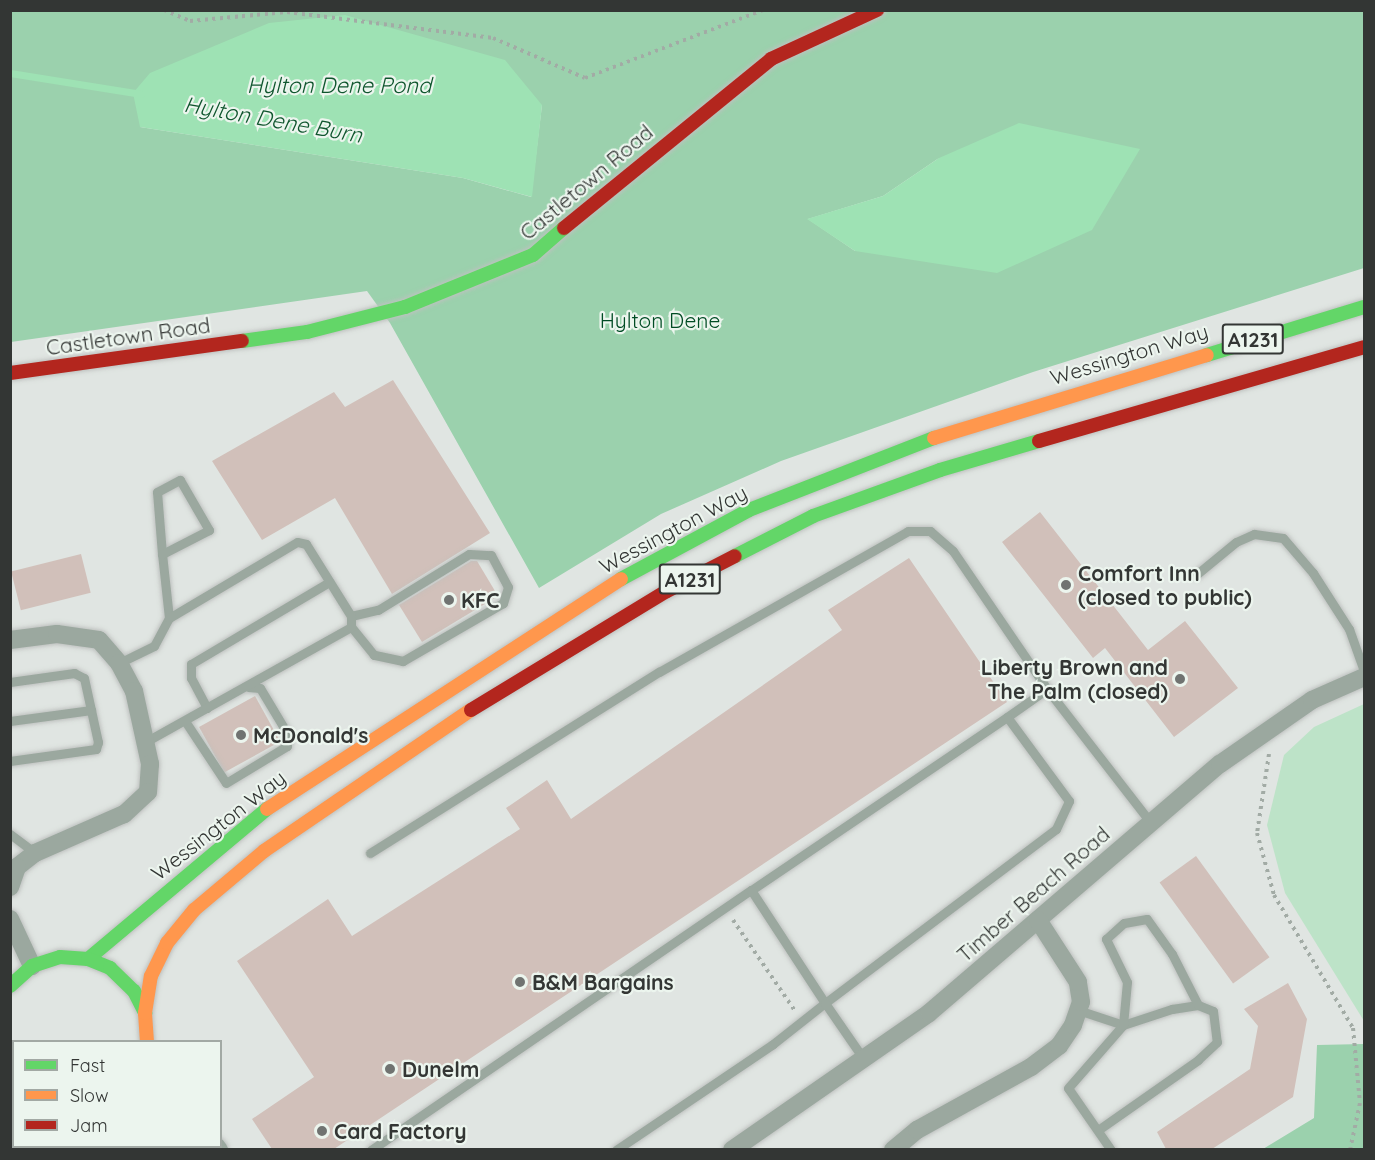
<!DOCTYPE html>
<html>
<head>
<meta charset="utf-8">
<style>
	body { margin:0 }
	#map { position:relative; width:1375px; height:1160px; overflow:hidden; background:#e0e5e2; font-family:Quicksand,sans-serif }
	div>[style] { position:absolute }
	.green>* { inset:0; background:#bde3c8 }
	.forest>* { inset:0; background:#9bd1ad }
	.water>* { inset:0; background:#9ee2b4 }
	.stream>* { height:7px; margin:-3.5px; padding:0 3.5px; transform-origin:3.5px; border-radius:3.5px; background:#9ee2b4 }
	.building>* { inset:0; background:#d1c0ba; transform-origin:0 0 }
	.path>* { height:4px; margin-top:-2px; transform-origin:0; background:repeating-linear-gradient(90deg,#a2aba5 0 3px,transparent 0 7.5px) }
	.roads { filter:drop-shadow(0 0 2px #bec1bf) drop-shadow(0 0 2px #bec1bf) }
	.lane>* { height:9px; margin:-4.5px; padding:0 4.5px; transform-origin:4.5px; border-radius:4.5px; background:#9ba89f }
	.street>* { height:18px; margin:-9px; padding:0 9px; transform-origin:9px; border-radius:9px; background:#9ba89f }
	.fast>* { height:14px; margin:-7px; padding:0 7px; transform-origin:7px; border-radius:7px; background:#63d668 }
	.slow>* { height:14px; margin:-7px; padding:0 7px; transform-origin:7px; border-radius:7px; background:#ff974d }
	.jam>* { height:14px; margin:-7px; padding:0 7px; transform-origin:7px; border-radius:7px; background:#b3261e }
	.dots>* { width:16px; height:16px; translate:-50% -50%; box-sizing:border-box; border:3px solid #ecf5ee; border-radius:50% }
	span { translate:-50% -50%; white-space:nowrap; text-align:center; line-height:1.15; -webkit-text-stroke:4.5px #ecf5ee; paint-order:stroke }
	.shield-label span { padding:2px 4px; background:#ecf5ee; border:2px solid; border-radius:4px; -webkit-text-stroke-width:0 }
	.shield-label { font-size:20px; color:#333634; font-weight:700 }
	.street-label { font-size:21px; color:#333634 }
	.park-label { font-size:21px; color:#004c24 }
	.poi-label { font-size:21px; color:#333634; font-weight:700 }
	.left { translate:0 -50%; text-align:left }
	.right { translate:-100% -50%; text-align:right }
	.water-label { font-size:22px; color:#0f562e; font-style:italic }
	.frame { position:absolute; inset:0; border:12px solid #333634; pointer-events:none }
	.legend { position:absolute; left:12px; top:1040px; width:210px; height:108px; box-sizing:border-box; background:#ecf5ee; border:2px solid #a2a9a4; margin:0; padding:8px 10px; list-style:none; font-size:18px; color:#333634 }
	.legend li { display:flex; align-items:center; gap:12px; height:30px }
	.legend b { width:30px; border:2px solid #a2a9a4 }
</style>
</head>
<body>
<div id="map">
	<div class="green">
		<i style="clip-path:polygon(1364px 704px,1364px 1021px,1285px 893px,1267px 825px,1284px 755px,1314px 727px)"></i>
	</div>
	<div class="forest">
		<i style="clip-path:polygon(evenodd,10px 11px,1364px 11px,1364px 268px,1033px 372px,781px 461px,661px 514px,539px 588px,390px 323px,367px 291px,11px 342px,10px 11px,542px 105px,531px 197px,463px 178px,140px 127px,542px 105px,10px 11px,939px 158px,855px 251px,808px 219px,883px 196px,939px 158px)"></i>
		<i style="clip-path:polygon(1364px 1044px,1364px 1149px,1263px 1149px,1314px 1118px,1317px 1045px)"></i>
	</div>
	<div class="water">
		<i style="clip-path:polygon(345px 15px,505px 60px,542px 105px,532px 197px,463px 178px,140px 127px,133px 93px,150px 73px,269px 23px)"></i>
		<i style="clip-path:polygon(1019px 123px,1140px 149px,1092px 230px,997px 273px,855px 251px,807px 219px,883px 196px,939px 158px)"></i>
	</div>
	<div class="stream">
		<i style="left:10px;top:73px;width:133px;rotate:9.1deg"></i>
	</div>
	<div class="building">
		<i style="clip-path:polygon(393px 380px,490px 533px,392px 594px,335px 498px,262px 540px,212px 461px,334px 392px,345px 407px)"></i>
		<i style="clip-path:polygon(1040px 512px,1148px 650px,1185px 621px,1238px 688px,1174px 737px,1105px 648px,1093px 658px,1002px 542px)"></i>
		<i style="left:81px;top:554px;width:40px;height:72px;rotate:76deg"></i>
		<i style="clip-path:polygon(909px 558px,1007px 702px,334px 1149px,272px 1149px,252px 1119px,314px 1077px,237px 961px,328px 899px,352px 936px,520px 829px,506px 808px,547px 780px,571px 819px,842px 630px,828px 610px)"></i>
		<i style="clip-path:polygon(471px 561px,477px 561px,498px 596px,422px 642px,399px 605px)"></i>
		<i style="left:255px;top:696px;width:52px;height:64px;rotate:61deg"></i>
		<i style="left:1196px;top:856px;width:125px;height:45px;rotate:54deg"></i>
		<i style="clip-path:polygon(1288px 983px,1307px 1019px,1293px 1097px,1212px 1149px,1166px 1149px,1157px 1132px,1250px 1069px,1258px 1026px,1244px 1009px)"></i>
	</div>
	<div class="path">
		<i style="left:164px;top:10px;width:28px;rotate:23deg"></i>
		<i style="left:190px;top:21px;width:97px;rotate:-5.3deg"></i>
		<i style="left:287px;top:12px;width:208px;rotate:7.2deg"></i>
		<i style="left:493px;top:38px;width:100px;rotate:23.5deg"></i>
		<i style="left:585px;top:78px;width:191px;rotate:-20.9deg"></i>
		<i style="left:1269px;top:754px;width:80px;rotate:98.6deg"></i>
		<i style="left:1257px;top:833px;width:64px;rotate:74.7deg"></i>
		<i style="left:1274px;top:895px;width:155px;rotate:59.3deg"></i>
		<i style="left:1353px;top:1028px;width:75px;rotate:84.7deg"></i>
		<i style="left:1360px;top:1103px;width:48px;rotate:102deg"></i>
		<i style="left:733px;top:920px;width:110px;rotate:55.7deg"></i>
	</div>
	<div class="roads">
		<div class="lane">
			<i style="left:1197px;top:574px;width:50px;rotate:-39.4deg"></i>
			<i style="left:1236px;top:542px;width:20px;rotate:-24deg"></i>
			<i style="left:1254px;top:534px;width:29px;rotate:8deg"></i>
			<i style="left:1283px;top:538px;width:46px;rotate:49.4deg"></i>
			<i style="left:1313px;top:573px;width:67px;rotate:57.3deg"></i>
			<i style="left:1349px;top:629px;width:45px;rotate:70.3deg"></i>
			<i style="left:351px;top:616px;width:28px;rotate:-13deg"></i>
			<i style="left:378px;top:610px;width:107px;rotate:-31.6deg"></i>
			<i style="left:469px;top:554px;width:22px;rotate:3deg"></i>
			<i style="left:491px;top:555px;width:36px;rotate:62deg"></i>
			<i style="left:508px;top:587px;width:17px;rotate:107deg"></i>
			<i style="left:503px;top:603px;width:116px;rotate:149.9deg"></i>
			<i style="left:403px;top:661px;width:30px;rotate:-168deg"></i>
			<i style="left:374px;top:655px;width:36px;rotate:-129deg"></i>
			<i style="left:119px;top:663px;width:39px;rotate:-26deg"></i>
			<i style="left:154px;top:646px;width:32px;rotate:-62deg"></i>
			<i style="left:169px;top:618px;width:64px;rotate:-96.2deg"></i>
			<i style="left:162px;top:554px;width:62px;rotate:-94.6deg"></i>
			<i style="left:157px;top:492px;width:26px;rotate:-28deg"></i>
			<i style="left:180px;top:480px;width:58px;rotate:59.9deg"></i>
			<i style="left:209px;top:530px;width:53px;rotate:152.9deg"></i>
			<i style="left:10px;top:682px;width:65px;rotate:-8deg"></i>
			<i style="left:74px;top:673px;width:11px;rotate:27deg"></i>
			<i style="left:84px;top:678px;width:66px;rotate:77.7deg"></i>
			<i style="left:98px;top:742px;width:7px;rotate:106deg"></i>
			<i style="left:96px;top:749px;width:87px;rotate:172.1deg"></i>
			<i style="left:207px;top:708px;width:34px;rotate:-118deg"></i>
			<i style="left:191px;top:678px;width:14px;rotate:-90deg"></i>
			<i style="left:191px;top:664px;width:161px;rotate:-30.7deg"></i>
			<i style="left:1007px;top:717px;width:49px;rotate:-35deg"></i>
			<i style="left:1047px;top:689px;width:170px;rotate:52.2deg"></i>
			<i style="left:10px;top:721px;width:82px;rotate:-7.7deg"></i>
			<i style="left:185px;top:721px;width:74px;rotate:56.5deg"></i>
			<i style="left:226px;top:783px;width:71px;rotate:-31.2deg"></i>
			<i style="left:287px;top:746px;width:13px;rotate:-90deg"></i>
			<i style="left:287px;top:733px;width:52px;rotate:-121deg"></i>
			<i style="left:260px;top:688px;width:12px;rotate:-175deg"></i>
			<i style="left:147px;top:741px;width:234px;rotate:-29.2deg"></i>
			<i style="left:351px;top:627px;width:11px;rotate:-90deg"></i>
			<i style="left:351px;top:616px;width:85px;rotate:-122deg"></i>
			<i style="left:306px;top:544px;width:9px;rotate:-167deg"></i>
			<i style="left:297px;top:542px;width:149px;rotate:149.3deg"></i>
			<i style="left:10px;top:834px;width:31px;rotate:37deg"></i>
			<i style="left:370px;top:853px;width:341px;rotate:-32.1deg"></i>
			<i style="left:659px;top:672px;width:286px;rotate:-29.5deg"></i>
			<i style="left:908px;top:531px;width:22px"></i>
			<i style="left:930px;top:531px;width:30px;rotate:41deg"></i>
			<i style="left:953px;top:551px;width:167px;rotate:55.7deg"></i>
			<i style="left:1078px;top:1010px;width:47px;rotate:18.4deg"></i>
			<i style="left:1123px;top:1025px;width:52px;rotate:-18.1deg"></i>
			<i style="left:1172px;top:1009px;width:26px;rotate:-9deg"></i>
			<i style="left:1198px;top:1005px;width:16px;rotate:22deg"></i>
			<i style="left:1213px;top:1011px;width:31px;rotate:83deg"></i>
			<i style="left:1217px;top:1042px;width:26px;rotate:137deg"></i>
			<i style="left:1198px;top:1060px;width:122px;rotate:145deg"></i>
			<i style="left:371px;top:1150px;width:460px;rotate:-34.4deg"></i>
			<i style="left:616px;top:1150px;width:189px;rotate:-34deg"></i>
			<i style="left:773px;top:1044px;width:66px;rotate:-38.3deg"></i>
			<i style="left:825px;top:1003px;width:289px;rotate:-37deg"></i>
			<i style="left:1056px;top:829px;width:31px;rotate:-65deg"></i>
			<i style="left:1069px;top:801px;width:104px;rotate:-126.4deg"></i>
			<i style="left:1007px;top:717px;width:309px;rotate:145.9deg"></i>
			<i style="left:751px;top:890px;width:135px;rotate:56.8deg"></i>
			<i style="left:825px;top:1003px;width:67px;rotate:55.4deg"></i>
			<i style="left:1111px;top:1150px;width:75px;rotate:-124.7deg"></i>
			<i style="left:1068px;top:1088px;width:84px;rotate:-48.9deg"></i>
			<i style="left:1123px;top:1025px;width:43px;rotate:-84.7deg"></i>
			<i style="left:1127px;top:982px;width:48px;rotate:-116deg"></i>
			<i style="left:1106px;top:939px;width:24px;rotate:-42deg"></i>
			<i style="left:1124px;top:923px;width:23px;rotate:-10deg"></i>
			<i style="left:1147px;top:919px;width:43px;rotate:54.5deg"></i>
			<i style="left:1172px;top:954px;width:57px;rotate:63deg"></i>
		</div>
		<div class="street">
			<i style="left:10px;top:640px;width:47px;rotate:-7.3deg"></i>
			<i style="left:57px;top:634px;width:42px;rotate:8.1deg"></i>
			<i style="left:99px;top:640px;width:30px;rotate:49deg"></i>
			<i style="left:119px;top:663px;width:32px;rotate:62deg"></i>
			<i style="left:134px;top:691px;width:75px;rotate:77.6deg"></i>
			<i style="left:150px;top:764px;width:28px;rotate:94deg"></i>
			<i style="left:148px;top:792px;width:33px;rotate:137deg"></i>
			<i style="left:124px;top:814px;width:97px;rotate:156.3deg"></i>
			<i style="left:35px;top:853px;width:23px;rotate:142deg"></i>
			<i style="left:17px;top:867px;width:21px;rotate:109deg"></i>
			<i style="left:10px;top:919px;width:52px;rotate:64.9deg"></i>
			<i style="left:168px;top:1146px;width:5px;rotate:53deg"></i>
			<i style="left:216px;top:1146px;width:5px;rotate:53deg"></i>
			<i style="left:732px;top:1150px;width:240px;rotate:-34.8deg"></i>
			<i style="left:929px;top:1013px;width:383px;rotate:-40.6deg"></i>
			<i style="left:1220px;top:764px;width:112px;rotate:-34.8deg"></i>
			<i style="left:1312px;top:700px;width:57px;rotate:-23.9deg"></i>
			<i style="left:893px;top:1150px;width:31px;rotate:-40deg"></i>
			<i style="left:917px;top:1130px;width:130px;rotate:-28.9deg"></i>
			<i style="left:1031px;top:1067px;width:35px;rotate:-37deg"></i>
			<i style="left:1059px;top:1046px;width:25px;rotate:-56deg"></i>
			<i style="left:1073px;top:1025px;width:24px;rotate:-71deg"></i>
			<i style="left:1081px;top:1002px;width:20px;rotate:-99deg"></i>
			<i style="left:1078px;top:982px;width:74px;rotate:-122.8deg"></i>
		</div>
		<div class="fast">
			<i style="left:242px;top:341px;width:66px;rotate:-7.9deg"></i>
			<i style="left:307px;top:332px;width:101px;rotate:-14.3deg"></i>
			<i style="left:405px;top:307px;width:138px;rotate:-22.1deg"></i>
			<i style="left:533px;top:255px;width:41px;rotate:-41.1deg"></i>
			<i style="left:1207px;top:355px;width:164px;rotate:-17deg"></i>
			<i style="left:735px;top:556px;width:88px;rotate:-27.1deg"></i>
			<i style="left:813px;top:516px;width:135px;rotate:-19.9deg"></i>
			<i style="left:940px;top:470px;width:103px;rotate:-16.3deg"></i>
			<i style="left:621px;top:579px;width:145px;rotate:-28.3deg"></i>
			<i style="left:749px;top:510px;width:199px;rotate:-21.3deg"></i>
			<i style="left:88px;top:959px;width:234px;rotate:-40deg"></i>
			<i style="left:10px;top:986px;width:30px;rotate:-42deg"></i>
			<i style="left:32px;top:966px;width:29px;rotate:-18deg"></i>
			<i style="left:60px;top:957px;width:28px;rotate:4deg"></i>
			<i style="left:88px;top:959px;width:24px;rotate:22deg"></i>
			<i style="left:110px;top:968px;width:33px;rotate:44deg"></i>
			<i style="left:134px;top:991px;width:25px;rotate:63deg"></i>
		</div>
		<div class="slow">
			<i style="left:934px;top:438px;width:285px;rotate:-16.9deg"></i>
			<i style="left:267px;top:809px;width:422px;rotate:-33deg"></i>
			<i style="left:147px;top:1042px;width:29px;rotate:-94deg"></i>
			<i style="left:145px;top:1013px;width:37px;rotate:-81deg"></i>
			<i style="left:151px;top:976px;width:37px;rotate:-64deg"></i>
			<i style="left:167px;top:943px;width:43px;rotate:-50.7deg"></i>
			<i style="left:194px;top:910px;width:92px;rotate:-40.1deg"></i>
			<i style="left:264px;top:851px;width:250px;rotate:-34.3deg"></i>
			<i style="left:12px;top:1150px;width:5px;rotate:-53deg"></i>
		</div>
		<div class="jam">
			<i style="left:564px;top:228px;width:267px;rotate:-39.2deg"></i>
			<i style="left:771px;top:59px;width:117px;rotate:-24.8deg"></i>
			<i style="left:10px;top:373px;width:234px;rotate:-7.9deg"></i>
			<i style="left:1039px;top:441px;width:338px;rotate:-16.1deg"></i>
			<i style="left:471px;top:710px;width:229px;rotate:-31.3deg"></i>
			<i style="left:667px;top:591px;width:76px;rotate:-27.2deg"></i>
			<i style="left:10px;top:1083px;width:6px;rotate:45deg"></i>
		</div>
	</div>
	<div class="dots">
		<i style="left:1066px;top:585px;background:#707371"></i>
		<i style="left:449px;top:600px;background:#707371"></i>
		<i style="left:1180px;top:679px;background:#707371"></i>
		<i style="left:241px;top:735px;background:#707371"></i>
		<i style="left:520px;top:982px;background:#707371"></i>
		<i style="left:390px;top:1069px;background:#707371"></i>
		<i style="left:322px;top:1131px;background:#707371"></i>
	</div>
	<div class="shield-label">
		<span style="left:1253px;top:339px">A1231</span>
		<span style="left:690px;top:579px">A1231</span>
	</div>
	<div class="street-label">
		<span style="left:586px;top:182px;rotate:-40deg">Castletown Road</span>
		<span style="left:128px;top:336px;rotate:-8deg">Castletown Road</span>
		<span style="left:1129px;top:354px;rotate:-17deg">Wessington Way</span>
		<span style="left:673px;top:529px;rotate:-28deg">Wessington Way</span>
		<span style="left:218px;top:825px;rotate:-38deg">Wessington Way</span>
		<span style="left:1033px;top:894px;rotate:-41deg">Timber Beach Road</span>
	</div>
	<div class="park-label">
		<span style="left:660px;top:320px">Hylton Dene</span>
	</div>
	<div class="poi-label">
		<span class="left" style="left:1078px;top:585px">Comfort Inn<br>(closed to public)</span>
		<span class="left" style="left:461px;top:600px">KFC</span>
		<span class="right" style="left:1168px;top:679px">Liberty Brown and<br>The Palm (closed)</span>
		<span class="left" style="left:253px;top:735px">McDonald's</span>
		<span class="left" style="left:532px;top:982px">B&amp;M Bargains</span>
		<span class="left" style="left:402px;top:1069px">Dunelm</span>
		<span class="left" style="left:334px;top:1131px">Card Factory</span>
	</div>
	<div class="water-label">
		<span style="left:339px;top:86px">Hylton Dene Pond</span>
		<span style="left:273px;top:120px;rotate:10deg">Hylton Dene Burn</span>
	</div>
	<div class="frame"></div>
	<ul class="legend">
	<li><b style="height:8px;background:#63d668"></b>Fast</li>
	<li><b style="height:8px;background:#ff974d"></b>Slow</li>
	<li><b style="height:8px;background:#b3261e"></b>Jam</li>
	</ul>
</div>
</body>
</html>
